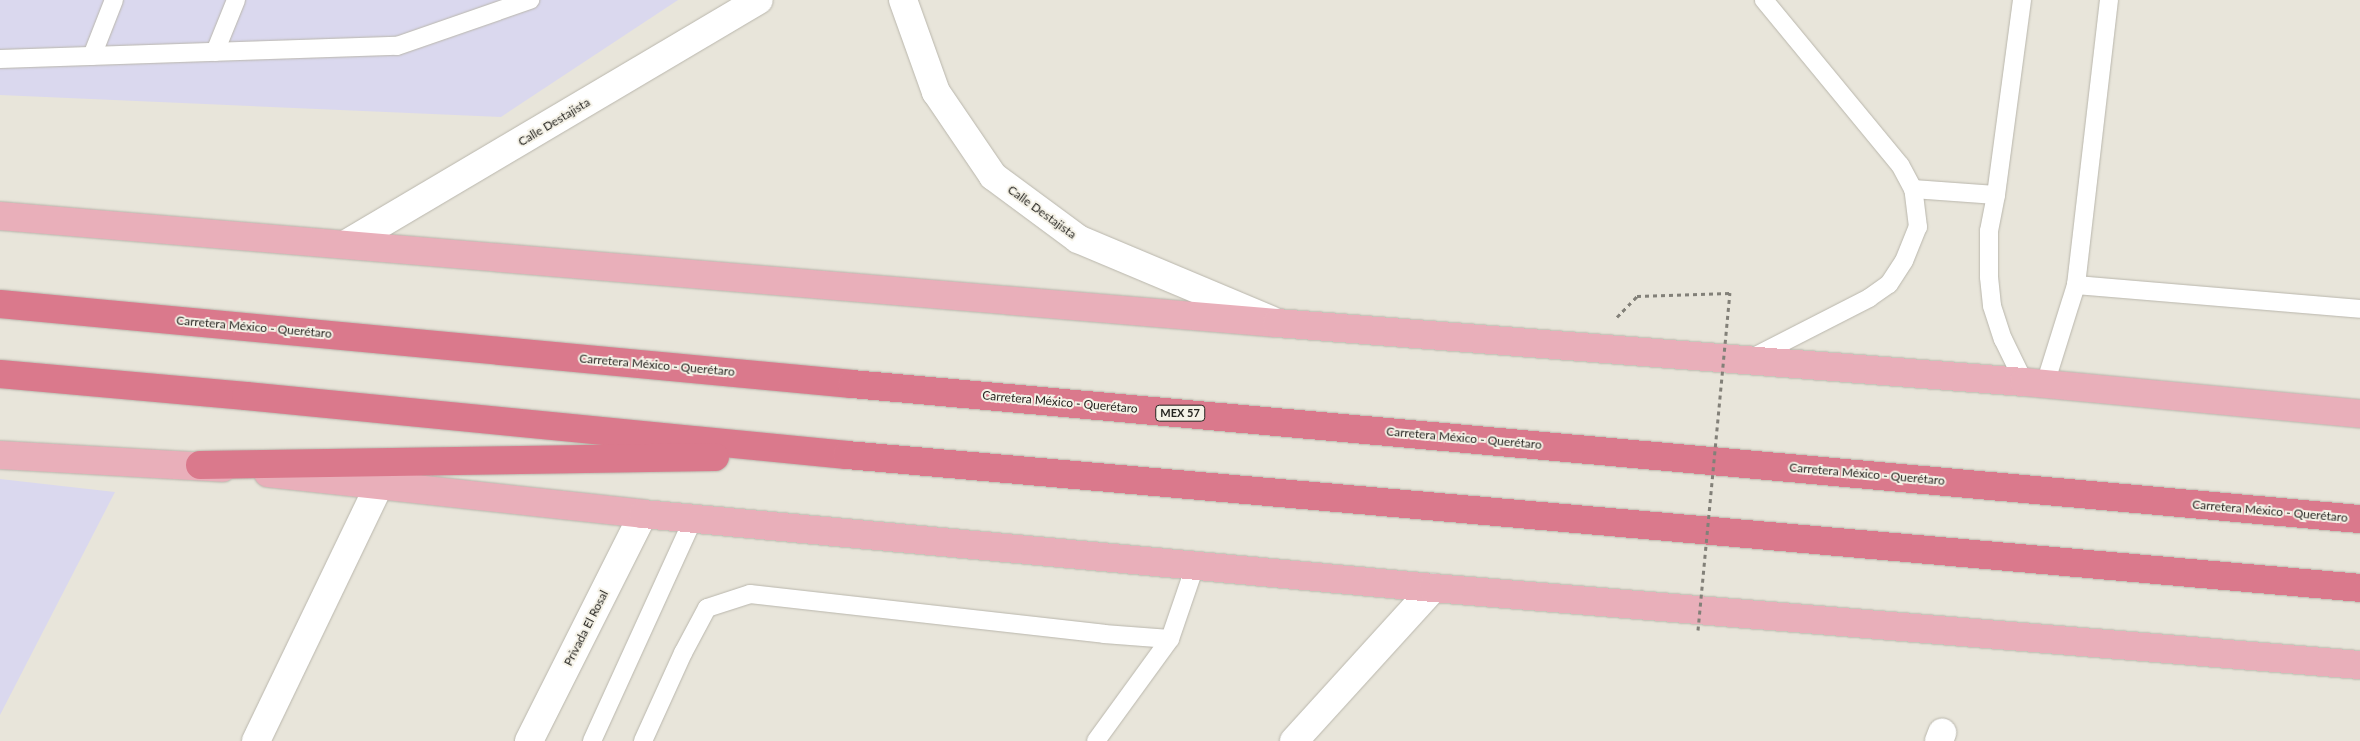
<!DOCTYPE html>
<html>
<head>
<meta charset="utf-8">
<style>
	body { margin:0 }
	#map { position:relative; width:2360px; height:741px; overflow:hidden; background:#e8e5da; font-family:Lato,sans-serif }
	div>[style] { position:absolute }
	.industrial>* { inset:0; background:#dad8ee }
	.path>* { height:3px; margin-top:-1.5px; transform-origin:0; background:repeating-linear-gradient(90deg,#828078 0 4px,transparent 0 8px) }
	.roads { filter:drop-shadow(0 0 1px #b9b6ac) drop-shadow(0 0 1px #b9b6ac) }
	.lane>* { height:18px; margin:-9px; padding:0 9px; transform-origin:9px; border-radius:9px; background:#fff }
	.street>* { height:28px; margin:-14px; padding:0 14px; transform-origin:14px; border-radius:14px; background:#fff }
	.secondary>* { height:28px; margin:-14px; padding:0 14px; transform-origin:14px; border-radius:14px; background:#fff }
	.primary>* { height:28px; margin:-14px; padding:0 14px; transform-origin:14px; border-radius:14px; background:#e9afba }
	.highway>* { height:28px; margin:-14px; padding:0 14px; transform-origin:14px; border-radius:14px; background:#da798c }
	.path-bridge>* { height:3px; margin-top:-1.5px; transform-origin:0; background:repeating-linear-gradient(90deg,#828078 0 4px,transparent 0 8px) }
	span { translate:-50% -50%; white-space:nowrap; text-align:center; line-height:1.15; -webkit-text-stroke:4px #f5f2e7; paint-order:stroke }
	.shield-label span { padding:1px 4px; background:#f5f2e7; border:1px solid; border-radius:4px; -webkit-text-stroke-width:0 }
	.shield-label { font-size:11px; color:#252420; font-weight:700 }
	.street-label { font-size:12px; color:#252420 }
</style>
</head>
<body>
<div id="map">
	<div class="industrial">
		<i style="clip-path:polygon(0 0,678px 0,501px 117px,0 95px)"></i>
		<i style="clip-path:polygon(0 479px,115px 492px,0 715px)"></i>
	</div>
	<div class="path">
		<i style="left:1617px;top:317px;width:29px;rotate:-46deg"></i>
		<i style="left:1637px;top:296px;width:93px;rotate:-1.8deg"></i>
	</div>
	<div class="roads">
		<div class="lane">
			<i style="left:215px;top:52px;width:56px;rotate:-68deg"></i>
			<i style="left:92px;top:56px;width:60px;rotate:-68.6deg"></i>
			<i style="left:0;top:59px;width:397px;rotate:-1.9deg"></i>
			<i style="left:397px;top:46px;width:141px;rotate:-19.1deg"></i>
			<i style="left:1913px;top:189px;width:83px;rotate:4.1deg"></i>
			<i style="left:1996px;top:195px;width:37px;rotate:101deg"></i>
			<i style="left:1989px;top:231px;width:46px;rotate:90deg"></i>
			<i style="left:1989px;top:277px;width:29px;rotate:84deg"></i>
			<i style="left:1992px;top:306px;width:35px;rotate:72deg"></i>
			<i style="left:2003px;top:339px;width:48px;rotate:64deg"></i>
			<i style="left:1996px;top:195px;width:197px;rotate:-82.4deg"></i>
			<i style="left:2076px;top:285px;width:287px;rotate:-83.4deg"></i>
			<i style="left:1750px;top:359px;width:134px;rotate:-27.1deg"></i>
			<i style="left:1869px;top:298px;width:24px;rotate:-35deg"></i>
			<i style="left:1889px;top:284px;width:27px;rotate:-57deg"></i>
			<i style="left:1904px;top:261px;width:37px;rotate:-68deg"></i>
			<i style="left:1918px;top:227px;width:38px;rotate:-97deg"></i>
			<i style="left:1913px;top:189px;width:27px;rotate:-118deg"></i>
			<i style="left:1900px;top:165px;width:214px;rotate:-129.5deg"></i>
			<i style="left:2045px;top:384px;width:104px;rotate:-72.6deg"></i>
			<i style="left:2076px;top:285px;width:285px;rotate:4.8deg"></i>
			<i style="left:1170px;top:639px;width:77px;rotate:-71.1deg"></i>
			<i style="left:592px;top:741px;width:244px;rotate:-65.5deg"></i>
			<i style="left:643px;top:741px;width:97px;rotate:-65.6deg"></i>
			<i style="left:683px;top:653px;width:51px;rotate:-61.9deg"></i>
			<i style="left:707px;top:608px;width:45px;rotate:-18deg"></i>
			<i style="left:750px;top:594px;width:356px;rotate:6.4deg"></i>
			<i style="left:1104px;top:634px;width:66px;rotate:4.3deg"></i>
			<i style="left:1170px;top:639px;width:126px;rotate:126deg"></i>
		</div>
		<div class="street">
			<i style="left:256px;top:741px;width:284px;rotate:-64.3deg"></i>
			<i style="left:529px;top:741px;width:254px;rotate:-63.3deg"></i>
			<i style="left:1294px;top:741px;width:207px;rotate:-47.7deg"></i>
			<i style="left:1939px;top:741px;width:9px;rotate:-69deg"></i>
		</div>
		<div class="secondary">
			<i style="left:903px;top:0;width:98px;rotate:70.3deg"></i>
			<i style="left:936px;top:92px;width:102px;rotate:55.8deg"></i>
			<i style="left:993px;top:176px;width:106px;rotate:36.5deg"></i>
			<i style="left:1078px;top:239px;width:209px;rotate:22.8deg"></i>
			<i style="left:348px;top:243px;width:477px;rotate:-30.6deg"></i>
		</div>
		<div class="primary">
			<i style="left:0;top:216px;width:1281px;rotate:4.79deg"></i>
			<i style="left:1277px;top:323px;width:749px;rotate:4.52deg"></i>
			<i style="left:2024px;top:382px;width:338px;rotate:5.4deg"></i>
			<i style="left:0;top:455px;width:223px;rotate:3.3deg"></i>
			<i style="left:268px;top:473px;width:377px;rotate:6.2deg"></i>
			<i style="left:643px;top:514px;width:793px;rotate:5.35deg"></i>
			<i style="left:1433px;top:588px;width:930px;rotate:4.75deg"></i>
		</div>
		<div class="highway">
			<i style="left:0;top:304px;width:856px;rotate:5.36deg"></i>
			<i style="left:852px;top:384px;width:1514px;rotate:5.12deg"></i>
			<i style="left:0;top:374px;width:247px;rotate:5.1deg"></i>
			<i style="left:246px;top:396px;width:604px;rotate:5.61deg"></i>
			<i style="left:847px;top:455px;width:1519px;rotate:5.02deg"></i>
			<i style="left:200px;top:465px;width:515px;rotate:-0.89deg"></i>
		</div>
	</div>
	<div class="path-bridge">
		<i style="left:1698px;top:630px;width:339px;rotate:-84.6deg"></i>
	</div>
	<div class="shield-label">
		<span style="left:1180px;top:413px">MEX 57</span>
	</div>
	<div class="street-label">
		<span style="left:554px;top:122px;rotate:-31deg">Calle Destajista</span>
		<span style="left:1042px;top:212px;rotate:36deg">Calle Destajista</span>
		<span style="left:254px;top:327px;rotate:5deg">Carretera México - Querétaro</span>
		<span style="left:657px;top:365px;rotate:5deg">Carretera México - Querétaro</span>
		<span style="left:1060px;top:402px;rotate:5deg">Carretera México - Querétaro</span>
		<span style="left:1464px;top:438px;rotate:5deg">Carretera México - Querétaro</span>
		<span style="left:1867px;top:474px;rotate:5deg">Carretera México - Querétaro</span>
		<span style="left:2270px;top:511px;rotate:5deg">Carretera México - Querétaro</span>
		<span style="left:586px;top:628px;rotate:-63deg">Privada El Rosal</span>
	</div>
</div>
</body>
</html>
